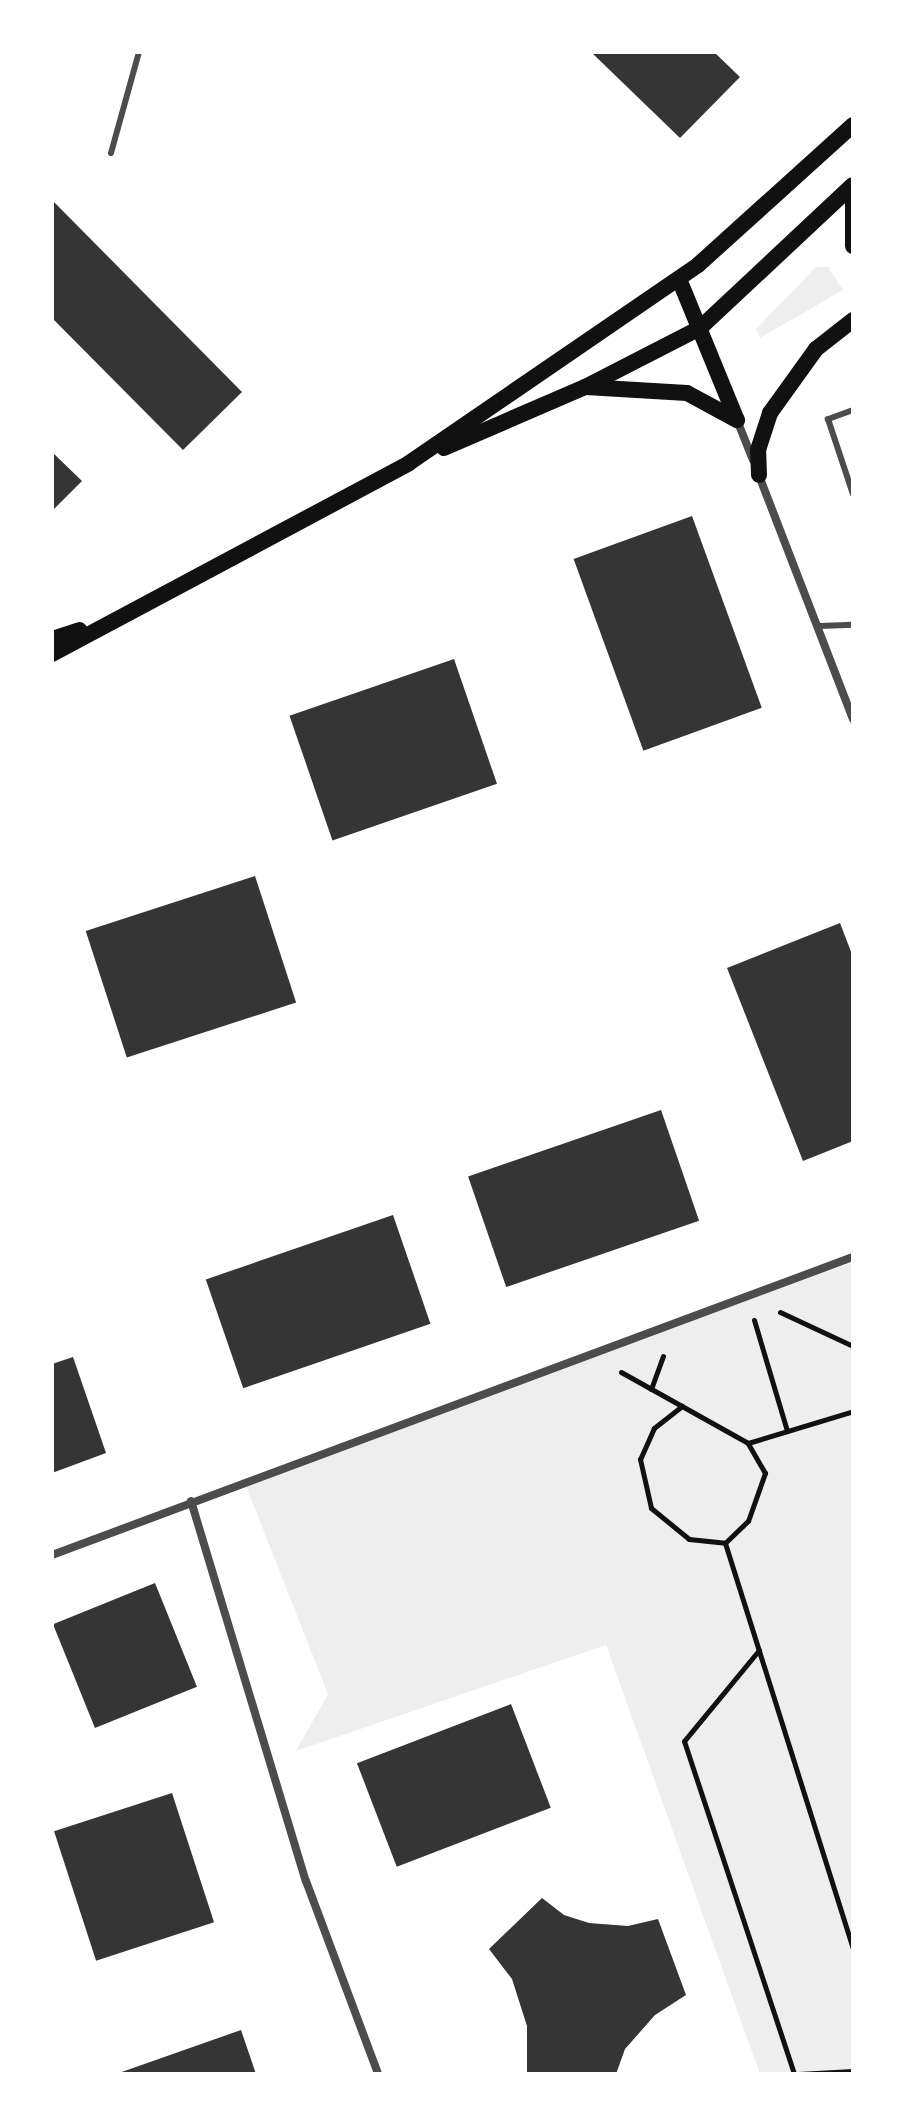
<!DOCTYPE html>
<html>
<head>
<meta charset="utf-8">
<style>
	body { margin:0 }
	#map { position:relative; width:905px; height:2126px; overflow:hidden; background:#fff; font-family:"Fira Sans",sans-serif }
	div>[style] { position:absolute }
	.green>* { inset:0; background:#eee }
	.building>* { inset:0; background:#353535; transform-origin:0 0 }
	.path>* { height:5px; margin:-2.5px; padding:0 2.5px; transform-origin:2.5px; border-radius:2.5px; background:#111 }
	.service>* { height:6px; margin:-3px; padding:0 3px; transform-origin:3px; border-radius:3px; background:#4c4c4c }
	.minor>* { height:8px; margin:-4px; padding:0 4px; transform-origin:4px; border-radius:4px; background:#4c4c4c }
	.secondary>* { height:16px; margin:-8px; padding:0 8px; transform-origin:8px; border-radius:8px; background:#111 }
	span { translate:-50% -50%; white-space:nowrap; text-align:center; line-height:1.15; -webkit-text-stroke:8px #fff; paint-order:stroke }
	.frame { position:absolute; inset:0; border:54px solid #fff; pointer-events:none }
</style>
</head>
<body>
<div id="map">
	<div class="green">
		<i style="clip-path:polygon(816px 267px,828px 267px,843px 290px,760px 338px,756px 329px)"></i>
		<i style="clip-path:polygon(853px 1262px,853px 2074px,760px 2074px,606px 1645px,296px 1751px,328px 1694px,244px 1481px)"></i>
	</div>
	<div class="building">
		<i style="clip-path:polygon(591px 52px,714px 52px,740px 77px,680px 138px)"></i>
		<i style="clip-path:polygon(52px 200px,242px 392px,183px 450px,52px 318px)"></i>
		<i style="clip-path:polygon(52px 452px,82px 481px,52px 511px)"></i>
		<i style="left:692px;top:516px;width:204px;height:126px;rotate:70deg"></i>
		<i style="left:454px;top:659px;width:132px;height:174px;rotate:71deg"></i>
		<i style="left:255px;top:876px;width:133px;height:178px;rotate:72deg"></i>
		<i style="clip-path:polygon(840px 923px,853px 957px,853px 1141px,803px 1161px,727px 968px)"></i>
		<i style="left:661px;top:1110px;width:117px;height:204px;rotate:71deg"></i>
		<i style="left:393px;top:1215px;width:115px;height:198px;rotate:71deg"></i>
		<i style="clip-path:polygon(73px 1357px,106px 1453px,52px 1473px,52px 1364px)"></i>
		<i style="left:155px;top:1583px;width:112px;height:110px;rotate:68deg"></i>
		<i style="left:511px;top:1704px;width:111px;height:165px;rotate:69deg"></i>
		<i style="left:172px;top:1793px;width:136px;height:124px;rotate:72deg"></i>
		<i style="clip-path:polygon(542px 1898px,564px 1915px,589px 1923px,628px 1926px,658px 1919px,686px 1995px,655px 2015px,625px 2049px,616px 2074px,527px 2074px,527px 2026px,512px 1979px,489px 1949px)"></i>
		<i style="clip-path:polygon(241px 2030px,256px 2074px,116px 2074px)"></i>
	</div>
	<div class="path">
		<i style="left:780px;top:1312px;width:81px;rotate:25deg"></i>
		<i style="left:754px;top:1320px;width:116px;rotate:73.4deg"></i>
		<i style="left:621px;top:1372px;width:145px;rotate:29.2deg"></i>
		<i style="left:748px;top:1443px;width:110px;rotate:-16.9deg"></i>
		<i style="left:651px;top:1389px;width:35px;rotate:-70deg"></i>
		<i style="left:682px;top:1406px;width:36px;rotate:142deg"></i>
		<i style="left:654px;top:1428px;width:34px;rotate:114deg"></i>
		<i style="left:640px;top:1459px;width:50px;rotate:77.3deg"></i>
		<i style="left:651px;top:1508px;width:49px;rotate:39.2deg"></i>
		<i style="left:689px;top:1539px;width:36px;rotate:6deg"></i>
		<i style="left:725px;top:1543px;width:32px;rotate:-44deg"></i>
		<i style="left:748px;top:1521px;width:51px;rotate:-70.5deg"></i>
		<i style="left:765px;top:1473px;width:34px;rotate:-120deg"></i>
		<i style="left:725px;top:1543px;width:425px;rotate:72.5deg"></i>
		<i style="left:759px;top:1650px;width:118px;rotate:129.5deg"></i>
		<i style="left:684px;top:1741px;width:351px;rotate:71.7deg"></i>
		<i style="left:798px;top:2074px;width:55px;rotate:-3.1deg"></i>
	</div>
	<div class="service">
		<i style="left:111px;top:153px;width:105px;rotate:-74.5deg"></i>
		<i style="left:853px;top:410px;width:27px;rotate:160deg"></i>
		<i style="left:828px;top:419px;width:79px;rotate:71.6deg"></i>
		<i style="left:819px;top:626px;width:34px;rotate:-2deg"></i>
	</div>
	<div class="minor">
		<i style="left:737px;top:420px;width:43px;rotate:68.2deg"></i>
		<i style="left:758px;top:473px;width:264px;rotate:68.9deg"></i>
		<i style="left:191px;top:1501px;width:397px;rotate:73.2deg"></i>
		<i style="left:306px;top:1881px;width:206px;rotate:69.5deg"></i>
		<i style="left:52px;top:1555px;width:855px;rotate:-20.41deg"></i>
	</div>
	<div class="secondary">
		<i style="left:853px;top:197px;width:49px;rotate:90deg"></i>
		<i style="left:679px;top:279px;width:150px;rotate:67.7deg"></i>
		<i style="left:586px;top:387px;width:101px;rotate:3.4deg"></i>
		<i style="left:687px;top:393px;width:57px;rotate:28.4deg"></i>
		<i style="left:444px;top:448px;width:154px;rotate:-23.4deg"></i>
		<i style="left:585px;top:387px;width:129px;rotate:-27.2deg"></i>
		<i style="left:700px;top:328px;width:209px;rotate:-43.1deg"></i>
		<i style="left:759px;top:475px;width:25px;rotate:-92deg"></i>
		<i style="left:758px;top:450px;width:39px;rotate:-72deg"></i>
		<i style="left:770px;top:413px;width:79px;rotate:-54.3deg"></i>
		<i style="left:816px;top:349px;width:47px;rotate:-38.1deg"></i>
		<i style="left:52px;top:639px;width:29px;rotate:-18deg"></i>
		<i style="left:52px;top:654px;width:405px;rotate:-28.1deg"></i>
		<i style="left:409px;top:463px;width:350px;rotate:-34.4deg"></i>
		<i style="left:698px;top:265px;width:209px;rotate:-42.1deg"></i>
	</div>
	<div class="frame"></div>
</div>
</body>
</html>
